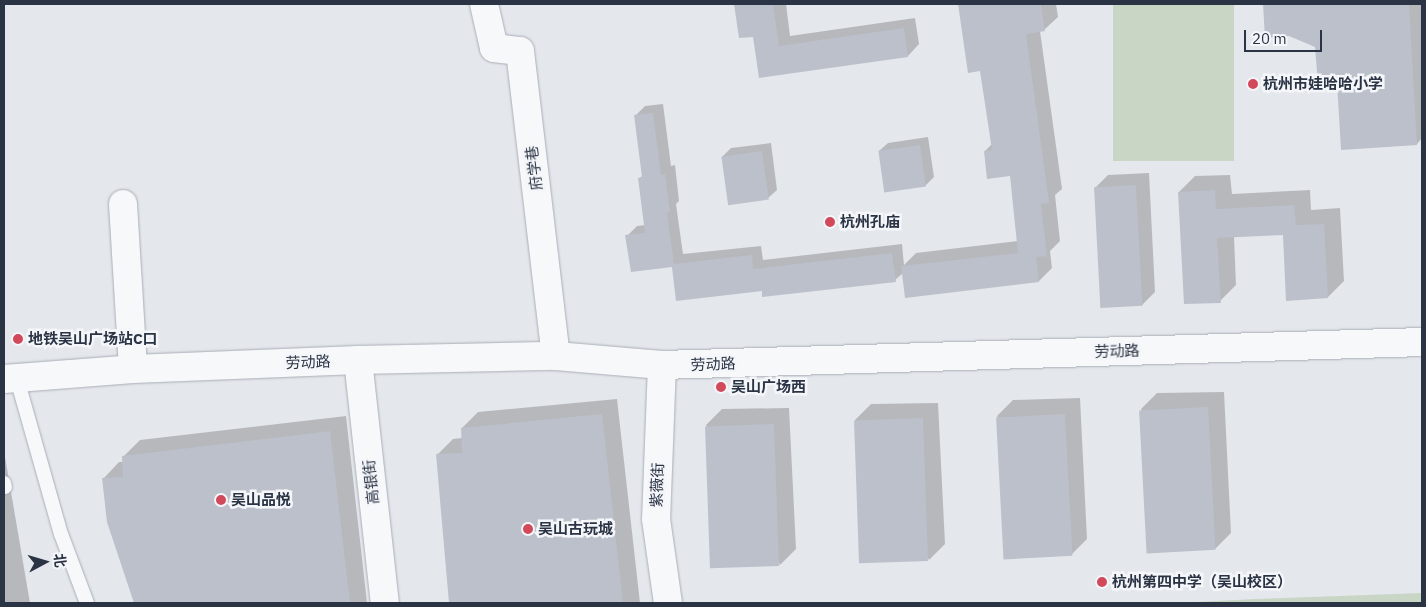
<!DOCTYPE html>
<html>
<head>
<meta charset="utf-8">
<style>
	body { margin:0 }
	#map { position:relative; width:1426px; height:607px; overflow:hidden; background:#e4e7ec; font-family:"IBM Plex Sans","Noto Sans SC",sans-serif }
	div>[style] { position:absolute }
	.green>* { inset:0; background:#c9d6c5; transform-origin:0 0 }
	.shadow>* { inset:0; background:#0003 }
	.building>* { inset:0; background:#bbc0ca; transform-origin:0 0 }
	.roads { filter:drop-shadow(0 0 1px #a9aeb7) drop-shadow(0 0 1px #a9aeb7) }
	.service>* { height:14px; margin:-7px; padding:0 7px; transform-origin:7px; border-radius:7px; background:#f7f8fa }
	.minor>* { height:28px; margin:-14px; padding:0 14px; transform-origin:14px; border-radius:14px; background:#f7f8fa }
	.tertiary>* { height:28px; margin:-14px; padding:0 14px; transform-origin:14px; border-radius:14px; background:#f7f8fa }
	.dots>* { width:14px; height:14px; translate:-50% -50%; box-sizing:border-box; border:2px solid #f4f6f9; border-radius:50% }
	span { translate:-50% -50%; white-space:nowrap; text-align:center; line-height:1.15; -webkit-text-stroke:5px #f4f6f9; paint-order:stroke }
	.poi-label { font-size:15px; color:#2b3445; font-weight:700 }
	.left { translate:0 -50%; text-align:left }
	.street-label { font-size:15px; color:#2b3445 }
	.frame { position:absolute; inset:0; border:5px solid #2b3445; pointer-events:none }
	.north { position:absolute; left:20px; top:537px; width:50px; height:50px; -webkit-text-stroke:4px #f4f6f9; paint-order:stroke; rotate:84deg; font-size:14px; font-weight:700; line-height:20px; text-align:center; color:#2b3445 }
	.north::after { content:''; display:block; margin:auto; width:18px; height:22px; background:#2b3445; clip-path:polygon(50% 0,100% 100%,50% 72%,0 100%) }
	.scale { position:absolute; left:1244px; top:30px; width:78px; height:22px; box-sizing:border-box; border:2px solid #2b3445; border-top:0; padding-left:6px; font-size:15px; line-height:18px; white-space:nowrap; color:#2b3445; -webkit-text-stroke:4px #f4f6f9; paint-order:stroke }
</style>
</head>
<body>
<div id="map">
	<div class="green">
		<i style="left:1113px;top:4px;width:121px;height:157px"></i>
		<i style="clip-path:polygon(1422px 593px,1422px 603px,1177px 603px,1255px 599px)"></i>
	</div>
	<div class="shadow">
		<i style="clip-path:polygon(735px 4px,786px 4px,790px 36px,915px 18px,919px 44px,908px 56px,760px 77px,754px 35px,740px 37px)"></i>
		<i style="clip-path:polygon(959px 4px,1056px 4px,1058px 17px,1044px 30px,1040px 31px,1062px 189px,1055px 195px,1060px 241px,1050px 251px,1052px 268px,1039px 281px,903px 273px,895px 280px,763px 290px,673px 265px,627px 236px,637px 226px,646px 225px,640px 178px,643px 175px,635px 116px,645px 106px,663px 104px,671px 166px,675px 165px,679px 201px,676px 204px,683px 254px,761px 246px,763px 260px,902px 244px,904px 265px,916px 253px,1018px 241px,1011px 175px,985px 151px,992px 144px,981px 70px,969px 72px)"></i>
		<i style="clip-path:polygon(1264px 4px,1422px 4px,1422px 138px,1417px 144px,1338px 80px,1317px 46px,1289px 35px,1266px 37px)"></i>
		<i style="clip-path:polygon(928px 137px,934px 177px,925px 186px,879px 151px,888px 143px)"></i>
		<i style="clip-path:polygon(771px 143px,777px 190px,768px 198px,722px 157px,731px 148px)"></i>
		<i style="clip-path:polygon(1149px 173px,1155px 292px,1142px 305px,1095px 188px,1108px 175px)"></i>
		<i style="clip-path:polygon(1230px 175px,1232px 194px,1310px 190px,1311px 210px,1340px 208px,1344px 281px,1328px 297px,1284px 234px,1234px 236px,1236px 285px,1220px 301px,1179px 192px,1195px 176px)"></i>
		<i style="clip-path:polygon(1224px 392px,1231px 533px,1215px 549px,1141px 409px,1157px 393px)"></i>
		<i style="clip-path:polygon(1080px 398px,1087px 539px,1071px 555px,997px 416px,1013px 400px)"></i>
		<i style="clip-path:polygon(617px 399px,640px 603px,450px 603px,437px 455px,453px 439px,462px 438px,462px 428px,478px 412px)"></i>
		<i style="clip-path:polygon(938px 403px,945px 544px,929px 560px,855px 420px,871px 404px)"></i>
		<i style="clip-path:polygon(789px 408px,796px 549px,780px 565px,706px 425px,722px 409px)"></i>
		<i style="clip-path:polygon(346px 416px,367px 603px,135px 603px,108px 522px,104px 478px,119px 462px,124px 462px,124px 456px,140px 440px)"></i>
		<i style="clip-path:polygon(4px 451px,30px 603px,4px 603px)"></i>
	</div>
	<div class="building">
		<i style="clip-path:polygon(734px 4px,773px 4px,779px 46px,904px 28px,908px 57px,759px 78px,753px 37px,739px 38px)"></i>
		<i style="clip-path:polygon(958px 4px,1041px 4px,1045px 31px,1026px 34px,1049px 203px,1041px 204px,1047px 256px,1036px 257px,1039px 282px,905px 298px,901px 266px,1018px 253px,1010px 176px,987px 179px,984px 151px,992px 150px,980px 71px,968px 73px)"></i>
		<i style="clip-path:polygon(1263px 4px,1409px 4px,1417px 145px,1341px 150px,1337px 82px,1318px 83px,1315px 47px,1289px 36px,1265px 38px)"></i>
		<i style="clip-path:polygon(653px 113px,661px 175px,665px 174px,670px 212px,667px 213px,674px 264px,752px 255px,753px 269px,892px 253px,896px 282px,762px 297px,762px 291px,676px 301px,672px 267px,631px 272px,625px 235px,645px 233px,638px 178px,642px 177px,634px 115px)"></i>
		<i style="left:920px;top:145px;width:42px;height:42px;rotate:82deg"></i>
		<i style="left:762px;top:151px;width:49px;height:41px;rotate:82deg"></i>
		<i style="left:1136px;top:185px;width:121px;height:42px;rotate:87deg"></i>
		<i style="clip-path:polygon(1215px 190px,1216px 209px,1294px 205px,1296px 225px,1324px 224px,1328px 298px,1286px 301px,1283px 235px,1217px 238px,1221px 303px,1184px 304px,1178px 192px)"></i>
		<i style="left:1208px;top:407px;width:143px;height:69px;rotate:87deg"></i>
		<i style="clip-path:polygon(602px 414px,623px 603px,449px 603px,436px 454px,462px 453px,461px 428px)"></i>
		<i style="left:1065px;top:414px;width:142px;height:69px;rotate:87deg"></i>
		<i style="left:923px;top:418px;width:143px;height:69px;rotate:88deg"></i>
		<i style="left:774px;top:424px;width:142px;height:69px;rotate:88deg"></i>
		<i style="clip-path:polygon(330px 431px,350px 603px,134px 603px,107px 522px,102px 478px,123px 477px,122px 456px)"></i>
	</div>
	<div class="roads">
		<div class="service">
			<i style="left:17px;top:379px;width:161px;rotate:74.2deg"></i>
			<i style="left:61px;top:534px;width:74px;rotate:69.4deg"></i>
			<i style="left:4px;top:483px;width:4px;rotate:76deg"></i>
		</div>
		<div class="minor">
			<i style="left:484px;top:4px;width:45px;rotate:77.2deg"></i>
			<i style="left:494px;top:48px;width:26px;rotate:7deg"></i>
			<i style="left:520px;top:51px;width:307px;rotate:83.3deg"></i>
			<i style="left:123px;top:204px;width:165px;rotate:86.5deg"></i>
			<i style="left:662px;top:365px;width:154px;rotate:92.2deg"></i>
			<i style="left:656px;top:519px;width:85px;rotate:81.9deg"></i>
		</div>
		<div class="tertiary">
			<i style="left:358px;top:360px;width:244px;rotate:83.7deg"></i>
			<i style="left:4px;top:379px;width:129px;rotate:-4.4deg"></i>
			<i style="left:133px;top:369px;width:225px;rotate:-2.3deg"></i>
			<i style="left:358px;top:360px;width:198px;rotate:-1.2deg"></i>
			<i style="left:556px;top:356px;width:106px;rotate:4.9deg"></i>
			<i style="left:662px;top:365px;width:760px;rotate:-1.73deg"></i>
		</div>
	</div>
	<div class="dots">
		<i style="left:1253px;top:84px;background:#d1495b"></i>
		<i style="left:830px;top:222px;background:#d1495b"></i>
		<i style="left:18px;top:339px;background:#d1495b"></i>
		<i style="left:721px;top:387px;background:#d1495b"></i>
		<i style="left:221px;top:500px;background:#d1495b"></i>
		<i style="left:528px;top:529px;background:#d1495b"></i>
		<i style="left:1102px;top:582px;background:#d1495b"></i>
	</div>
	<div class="poi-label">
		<span class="left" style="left:1263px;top:84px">杭州市娃哈哈小学</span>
		<span class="left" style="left:840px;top:222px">杭州孔庙</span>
		<span class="left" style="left:28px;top:339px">地铁吴山广场站C口</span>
		<span class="left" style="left:731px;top:387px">吴山广场西</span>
		<span class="left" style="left:231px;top:500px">吴山品悦</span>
		<span class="left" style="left:538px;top:529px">吴山古玩城</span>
		<span class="left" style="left:1112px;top:582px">杭州第四中学（吴山校区）</span>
	</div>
	<div class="street-label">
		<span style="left:534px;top:168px;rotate:-97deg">府学巷</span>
		<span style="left:1117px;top:351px;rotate:-2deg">劳动路</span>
		<span style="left:308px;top:362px;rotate:-2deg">劳动路</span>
		<span style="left:713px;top:364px;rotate:-2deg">劳动路</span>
		<span style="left:371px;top:482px;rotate:-96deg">高银街</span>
		<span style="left:657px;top:485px;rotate:-88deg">紫薇街</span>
	</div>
	<div class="frame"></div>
	<div class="north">北</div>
	<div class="scale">20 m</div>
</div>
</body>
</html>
